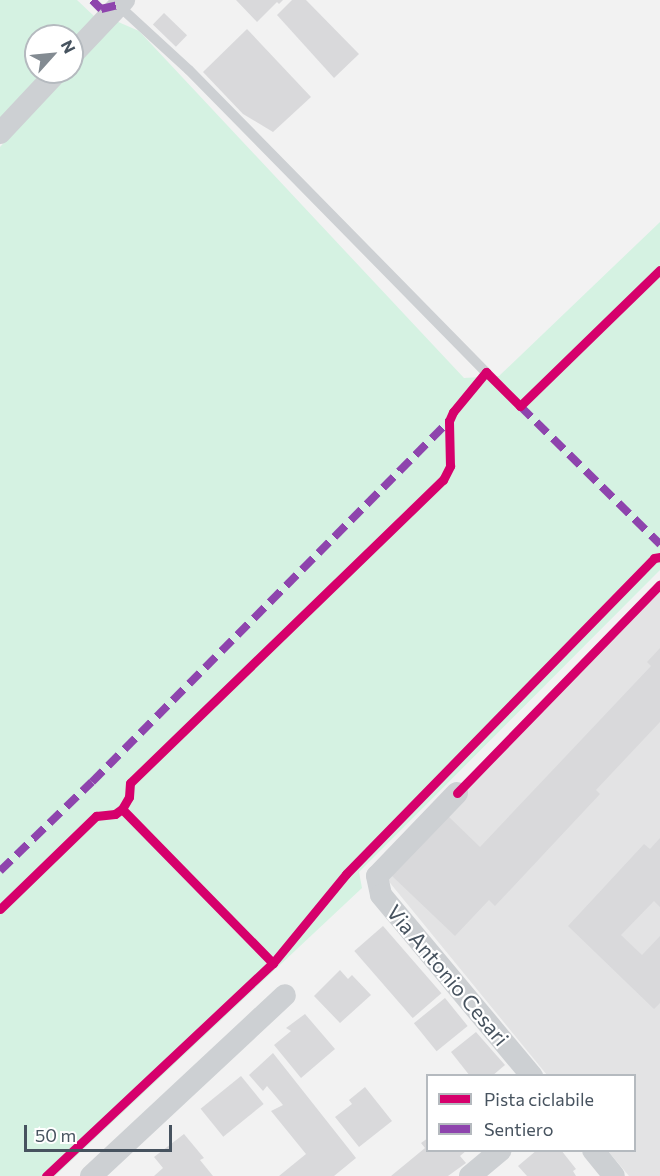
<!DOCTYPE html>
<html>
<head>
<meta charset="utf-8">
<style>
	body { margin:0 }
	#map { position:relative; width:660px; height:1176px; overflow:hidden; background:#f2f2f2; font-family:Commissioner,sans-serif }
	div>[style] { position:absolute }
	.education>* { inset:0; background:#e3e3e4 }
	.green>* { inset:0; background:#d5f2e2 }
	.building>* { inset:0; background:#d9d9db; transform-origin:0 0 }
	.lane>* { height:10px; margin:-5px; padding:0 5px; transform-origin:5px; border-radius:5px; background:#cdd0d3 }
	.street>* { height:22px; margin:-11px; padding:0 11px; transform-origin:11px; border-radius:11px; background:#cdd0d3 }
	.quiet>* { height:8px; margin-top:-4px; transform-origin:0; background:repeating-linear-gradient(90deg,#8e44ad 0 15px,transparent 0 23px) }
	.cycleway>* { height:9px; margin:-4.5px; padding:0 4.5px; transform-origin:4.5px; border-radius:4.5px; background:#d6006c }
	span { translate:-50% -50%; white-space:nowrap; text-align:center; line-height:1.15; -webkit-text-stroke:4.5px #fff; paint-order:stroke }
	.street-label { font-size:21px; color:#47535f }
	.legend { position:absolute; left:426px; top:1074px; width:210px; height:78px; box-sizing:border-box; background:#fff; border:2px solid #b5babf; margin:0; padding:8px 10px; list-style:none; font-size:18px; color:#47535f }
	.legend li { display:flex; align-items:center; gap:12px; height:30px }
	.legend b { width:30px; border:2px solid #b5babf }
	.north { position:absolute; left:24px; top:24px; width:60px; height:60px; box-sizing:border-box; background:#fff; border:2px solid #b5babf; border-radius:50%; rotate:63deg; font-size:16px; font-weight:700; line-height:24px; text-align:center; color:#47535f }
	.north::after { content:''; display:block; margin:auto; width:21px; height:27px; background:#838b92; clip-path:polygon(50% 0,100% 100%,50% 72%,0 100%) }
	.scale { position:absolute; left:24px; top:1125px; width:148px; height:27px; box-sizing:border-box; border:3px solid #47535f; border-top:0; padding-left:8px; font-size:18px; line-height:21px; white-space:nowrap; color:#47535f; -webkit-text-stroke:4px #fff; paint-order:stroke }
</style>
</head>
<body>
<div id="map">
	<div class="education">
		<i style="clip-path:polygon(660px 580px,660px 1176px,629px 1176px,608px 1151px,634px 1150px,634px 1076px,547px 1075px,386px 878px)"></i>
	</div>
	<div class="green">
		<i style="clip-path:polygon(0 0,77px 0,95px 17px,72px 42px,72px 36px,36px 36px,36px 72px,43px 72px,0 118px)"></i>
		<i style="clip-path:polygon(116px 21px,139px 31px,464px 378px,499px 376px,660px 222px,660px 570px,359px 872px,362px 888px,55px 1176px,0 1176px,0 147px,69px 72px,72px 72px,72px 69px)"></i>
	</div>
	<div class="building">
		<i style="clip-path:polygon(236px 0,283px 0,279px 4px,277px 2px,257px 22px)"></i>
		<i style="clip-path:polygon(292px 0,306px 0,359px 54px,334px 78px,277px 15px)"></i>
		<i style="left:164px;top:13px;width:32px;height:16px;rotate:44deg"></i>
		<i style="clip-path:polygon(247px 29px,311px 97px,273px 132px,243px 114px,203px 72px)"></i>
		<i style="clip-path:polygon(660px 648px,660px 722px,596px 790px,600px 794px,495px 906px,489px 900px,455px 936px,391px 875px,447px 815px,480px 847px,651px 666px,647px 662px)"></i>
		<i style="clip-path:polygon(660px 838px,660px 907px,654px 901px,621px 935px,642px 955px,660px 936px,660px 1003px,654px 1009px,568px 926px,644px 844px,650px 849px)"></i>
		<i style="left:383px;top:926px;width:89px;height:38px;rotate:49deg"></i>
		<i style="clip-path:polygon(340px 970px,348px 979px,352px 975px,371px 995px,340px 1023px,314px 996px)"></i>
		<i style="left:445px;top:998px;width:36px;height:40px;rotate:51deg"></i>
		<i style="clip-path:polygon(305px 1014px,335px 1049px,301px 1078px,274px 1045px,291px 1031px,286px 1028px)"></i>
		<i style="clip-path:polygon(476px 1032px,505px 1065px,492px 1076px,470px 1076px,451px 1052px)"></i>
		<i style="clip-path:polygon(273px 1053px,356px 1158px,334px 1176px,279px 1176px,306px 1154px,271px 1111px,283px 1105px,267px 1086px,263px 1091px,249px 1075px)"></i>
		<i style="left:241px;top:1076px;width:36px;height:52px;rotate:51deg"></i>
		<i style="clip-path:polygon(365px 1087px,392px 1121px,359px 1147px,335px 1117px,352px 1104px,349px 1100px)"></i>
		<i style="clip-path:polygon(184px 1134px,204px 1158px,200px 1160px,213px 1176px,154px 1176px,163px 1168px,154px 1157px)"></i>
		<i style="clip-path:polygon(428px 1138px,428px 1150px,467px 1150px,460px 1156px,466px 1163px,448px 1176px,391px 1176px,425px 1148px,421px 1143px)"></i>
		<i style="clip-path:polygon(537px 1150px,561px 1150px,576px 1169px,573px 1171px,576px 1176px,527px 1176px,518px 1166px)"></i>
	</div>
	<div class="lane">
		<i style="left:118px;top:5px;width:96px;rotate:42.5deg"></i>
		<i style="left:189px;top:70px;width:424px;rotate:45.5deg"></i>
	</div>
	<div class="street">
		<i style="left:72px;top:55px;width:76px;rotate:-46.6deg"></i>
		<i style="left:0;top:133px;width:83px;rotate:-46.9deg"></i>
		<i style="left:457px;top:793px;width:115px;rotate:133.9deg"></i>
		<i style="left:377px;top:876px;width:19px;rotate:78deg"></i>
		<i style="left:381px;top:895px;width:236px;rotate:50.2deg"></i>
		<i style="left:593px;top:1150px;width:33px;rotate:51deg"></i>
		<i style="left:91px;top:1176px;width:265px;rotate:-43deg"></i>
		<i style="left:470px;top:1176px;width:40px;rotate:-40deg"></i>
	</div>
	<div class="quiet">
		<i style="left:92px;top:0;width:13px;rotate:45deg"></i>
		<i style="left:101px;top:9px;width:17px;rotate:-13deg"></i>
		<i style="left:520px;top:406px;width:197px;rotate:44.6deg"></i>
		<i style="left:0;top:871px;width:128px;rotate:-44.1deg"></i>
		<i style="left:92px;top:782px;width:508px;rotate:-45.32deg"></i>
	</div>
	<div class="cycleway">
		<i style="left:457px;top:793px;width:291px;rotate:-45.8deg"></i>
		<i style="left:122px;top:809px;width:216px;rotate:45.6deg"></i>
		<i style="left:0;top:909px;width:134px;rotate:-44.1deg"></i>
		<i style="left:96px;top:816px;width:19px;rotate:-6deg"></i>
		<i style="left:115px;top:814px;width:9px;rotate:-36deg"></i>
		<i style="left:122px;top:809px;width:14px;rotate:-60deg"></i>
		<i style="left:129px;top:797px;width:14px;rotate:-86deg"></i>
		<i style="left:130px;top:783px;width:436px;rotate:-44.1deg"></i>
		<i style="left:443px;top:480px;width:16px;rotate:-63deg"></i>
		<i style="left:450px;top:466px;width:45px;rotate:-91.3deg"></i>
		<i style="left:449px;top:421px;width:10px;rotate:-66deg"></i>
		<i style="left:453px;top:412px;width:52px;rotate:-50.5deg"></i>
		<i style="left:486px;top:372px;width:48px;rotate:45deg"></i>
		<i style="left:520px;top:406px;width:195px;rotate:-44.2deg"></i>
		<i style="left:46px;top:1176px;width:311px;rotate:-43.2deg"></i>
		<i style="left:273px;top:963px;width:115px;rotate:-50.6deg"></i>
		<i style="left:346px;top:874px;width:441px;rotate:-45.7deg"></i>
		<i style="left:654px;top:558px;width:6px;rotate:-9deg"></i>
	</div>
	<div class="street-label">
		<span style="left:448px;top:975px;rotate:50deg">Via Antonio Cesari</span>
	</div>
	<ul class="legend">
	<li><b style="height:8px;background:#d6006c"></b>Pista ciclabile</li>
	<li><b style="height:8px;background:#8e44ad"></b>Sentiero</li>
	</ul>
	<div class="north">N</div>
	<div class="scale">50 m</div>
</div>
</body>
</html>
